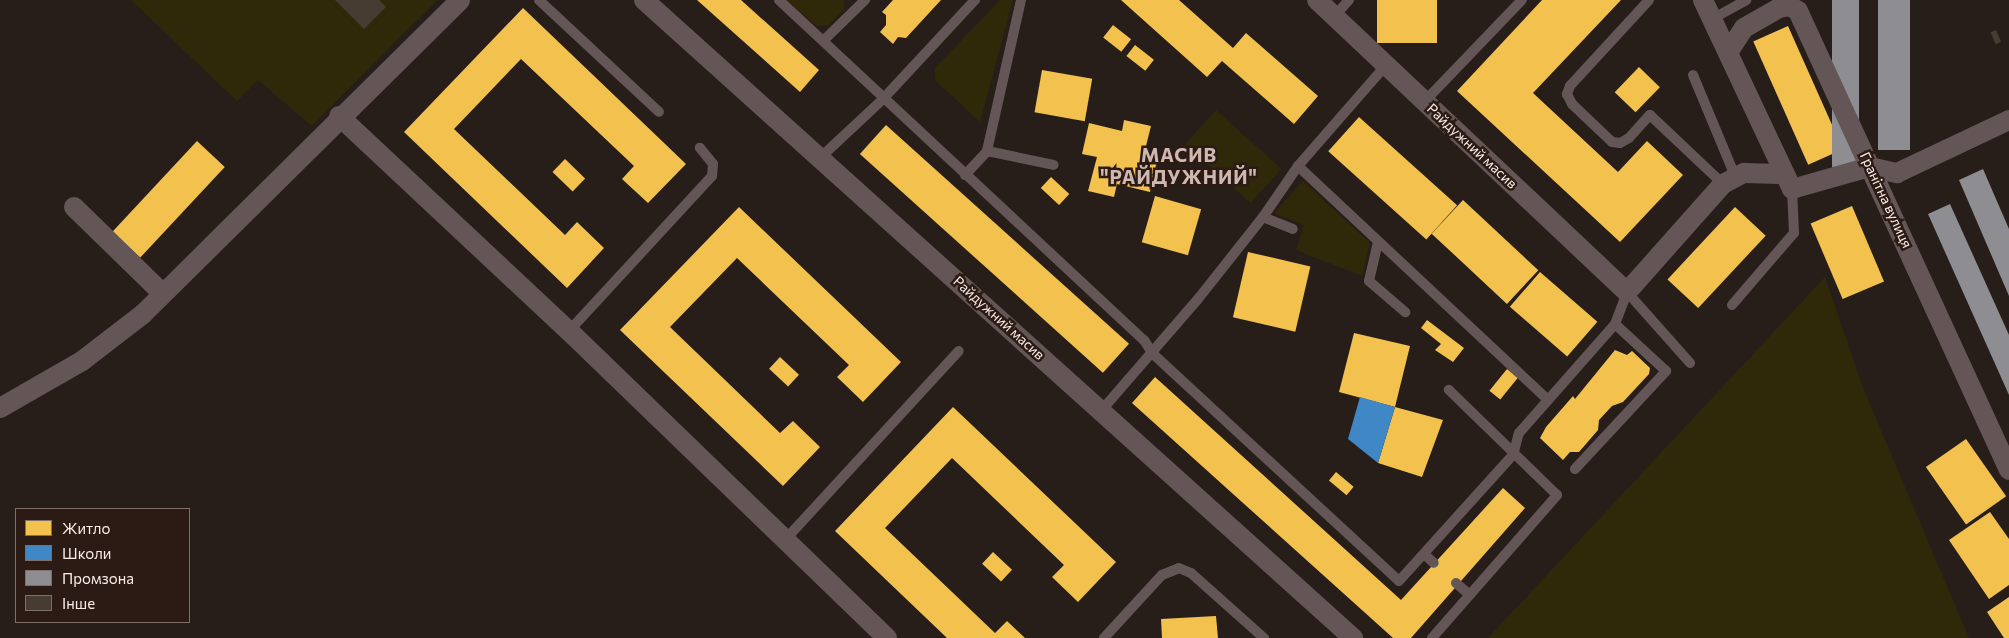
<!DOCTYPE html>
<html>
<head>
<meta charset="utf-8">
<style>
	body { margin:0 }
	#map { position:relative; width:2009px; height:638px; overflow:hidden; background:#271e1a; font-family:Commissioner,sans-serif }
	div>[style] { position:absolute }
	.green>* { inset:0; background:#2f290a; transform-origin:0 0 }
	.homes>* { inset:0; background:#f2c14e; transform-origin:0 0 }
	.schools>* { inset:0; background:#3f88c5 }
	.industry>* { inset:0; background:#8d8d92; transform-origin:0 0 }
	.building>* { inset:0; background:#463c32; transform-origin:0 0 }
	.lane>* { height:10px; margin:-5px; padding:0 5px; transform-origin:5px; border-radius:5px; background:#645656 }
	.street>* { height:20px; margin:-10px; padding:0 10px; transform-origin:10px; border-radius:10px; background:#645656 }
	span { translate:-50% -50%; white-space:nowrap; text-align:center; line-height:1.15; -webkit-text-stroke:5px #2c1b15; paint-order:stroke }
	.street-label { font-size:14px; color:#f9ece8 }
	.district-label { font-size:19px; color:#cfb8b0; font-weight:700; letter-spacing:1px }
	.legend { position:absolute; left:15px; top:508px; width:175px; height:115px; box-sizing:border-box; background:#2c1b15; border:1px solid #7e6f69; margin:0; padding:6px 9px; list-style:none; font-size:15px; color:#f9ece8 }
	.legend li { display:flex; align-items:center; gap:10px; height:25px }
	.legend b { width:25px; border:1px solid #7e6f69 }
</style>
</head>
<body>
<div id="map">
	<div class="green">
		<i style="clip-path:polygon(131px 0,437px 0,312px 126px,258px 80px,237px 101px)"></i>
		<i style="clip-path:polygon(786px 0,844px 0,844px 9px,829px 25px,817px 26px)"></i>
		<i style="clip-path:polygon(1000px 0,1013px 0,980px 122px,935px 80px,935px 68px)"></i>
		<i style="left:1216px;top:110px;width:88px;height:46px;rotate:42deg"></i>
		<i style="clip-path:polygon(1303px 181px,1370px 243px,1362px 276px,1296px 250px,1304px 225px,1274px 213px)"></i>
		<i style="clip-path:polygon(1825px 277px,1863px 388px,1969px 638px,1488px 638px)"></i>
	</div>
	<div class="homes">
		<i style="clip-path:polygon(697px 0,741px 0,819px 70px,800px 92px)"></i>
		<i style="clip-path:polygon(893px 0,941px 0,906px 38px,898px 37px,893px 44px,880px 32px,886px 25px,886px 15px,882px 12px)"></i>
		<i style="clip-path:polygon(1121px 0,1179px 0,1233px 48px,1246px 33px,1318px 96px,1294px 124px,1222px 61px,1207px 77px)"></i>
		<i style="left:1377px;top:0;width:60px;height:43px"></i>
		<i style="clip-path:polygon(1542px 0,1621px 0,1533px 93px,1618px 172px,1647px 141px,1683px 175px,1620px 242px,1457px 91px)"></i>
		<i style="clip-path:polygon(523px 8px,686px 164px,648px 203px,622px 179px,634px 166px,521px 59px,454px 129px,565px 235px,577px 222px,604px 248px,567px 288px,404px 132px)"></i>
		<i style="left:1113px;top:25px;width:23px;height:16px;rotate:38deg"></i>
		<i style="left:1788px;top:26px;width:135px;height:38px;rotate:66deg"></i>
		<i style="left:1135px;top:45px;width:24px;height:14px;rotate:38deg"></i>
		<i style="left:1639px;top:67px;width:29px;height:35px;rotate:44deg"></i>
		<i style="left:1042px;top:70px;width:51px;height:43px;rotate:10deg"></i>
		<i style="left:1359px;top:117px;width:132px;height:46px;rotate:42deg"></i>
		<i style="clip-path:polygon(1124px 120px,1151px 126px,1143px 158px,1157px 161px,1150px 192px,1117px 184px,1114px 197px,1088px 191px,1097px 157px,1082px 154px,1089px 123px,1122px 131px)"></i>
		<i style="left:886px;top:125px;width:327px;height:39px;rotate:42deg"></i>
		<i style="left:197px;top:141px;width:38px;height:124px;rotate:43deg"></i>
		<i style="left:565px;top:159px;width:28px;height:18px;rotate:44deg"></i>
		<i style="left:1051px;top:177px;width:25px;height:15px;rotate:43deg"></i>
		<i style="left:1155px;top:196px;width:48px;height:48px;rotate:16deg"></i>
		<i style="left:1463px;top:200px;width:103px;height:46px;rotate:43deg"></i>
		<i style="left:1852px;top:206px;width:82px;height:45px;rotate:67deg"></i>
		<i style="clip-path:polygon(739px 207px,901px 362px,863px 402px,837px 377px,849px 365px,737px 258px,670px 327px,780px 433px,793px 421px,820px 447px,783px 486px,620px 330px)"></i>
		<i style="left:1735px;top:207px;width:42px;height:99px;rotate:43deg"></i>
		<i style="left:1248px;top:252px;width:64px;height:67px;rotate:13deg"></i>
		<i style="left:1540px;top:272px;width:76px;height:46px;rotate:41deg"></i>
		<i style="clip-path:polygon(1427px 320px,1464px 348px,1453px 362px,1435px 350px,1441px 344px,1421px 328px)"></i>
		<i style="clip-path:polygon(1354px 333px,1410px 346px,1395px 407px,1443px 420px,1422px 477px,1378px 463px,1395px 407px,1339px 392px)"></i>
		<i style="clip-path:polygon(1615px 350px,1627px 355px,1632px 351px,1650px 368px,1649px 374px,1623px 402px,1612px 406px,1599px 420px,1598px 430px,1579px 452px,1570px 452px,1563px 460px,1540px 438px,1546px 427px,1573px 396px,1575px 399px)"></i>
		<i style="left:780px;top:357px;width:26px;height:16px;rotate:43deg"></i>
		<i style="left:1507px;top:369px;width:14px;height:28px;rotate:39deg"></i>
		<i style="clip-path:polygon(1155px 377px,1401px 600px,1503px 488px,1525px 508px,1411px 638px,1393px 638px,1132px 403px)"></i>
		<i style="clip-path:polygon(953px 407px,1116px 562px,1078px 602px,1052px 577px,1064px 565px,952px 458px,885px 528px,995px 633px,1007px 621px,1025px 638px,947px 638px,835px 531px)"></i>
		<i style="left:1966px;top:439px;width:70px;height:49px;rotate:55deg"></i>
		<i style="left:1336px;top:472px;width:23px;height:11px;rotate:40deg"></i>
		<i style="clip-path:polygon(1990px 512px,2009px 539px,2009px 585px,1989px 599px,1949px 540px)"></i>
		<i style="left:993px;top:552px;width:26px;height:16px;rotate:43deg"></i>
		<i style="clip-path:polygon(2009px 597px,2009px 638px,2004px 638px,1987px 612px)"></i>
		<i style="clip-path:polygon(1216px 616px,1218px 638px,1162px 638px,1161px 619px)"></i>
	</div>
	<div class="schools">
		<i style="clip-path:polygon(1360px 397px,1395px 407px,1378px 463px,1348px 439px)"></i>
	</div>
	<div class="industry">
		<i style="left:1832px;top:0;width:27px;height:167px"></i>
		<i style="left:1878px;top:0;width:32px;height:150px"></i>
		<i style="clip-path:polygon(1983px 169px,2009px 229px,2009px 296px,1959px 180px)"></i>
		<i style="clip-path:polygon(1950px 204px,2009px 335px,2009px 395px,1928px 214px)"></i>
	</div>
	<div class="building">
		<i style="clip-path:polygon(335px 0,379px 0,386px 7px,364px 29px)"></i>
		<i style="left:1996px;top:30px;width:13px;height:6px;rotate:67deg"></i>
	</div>
	<div class="lane">
		<i style="left:539px;top:0;width:164px;rotate:43deg"></i>
		<i style="left:779px;top:0;width:499px;rotate:43deg"></i>
		<i style="left:1144px;top:340px;width:15px;rotate:58deg"></i>
		<i style="left:1152px;top:353px;width:336px;rotate:42.7deg"></i>
		<i style="left:1399px;top:581px;width:170px;rotate:-47.9deg"></i>
		<i style="left:1513px;top:455px;width:23px;rotate:-75deg"></i>
		<i style="left:1519px;top:433px;width:145px;rotate:-48.6deg"></i>
		<i style="left:1615px;top:324px;width:34px;rotate:-69deg"></i>
		<i style="left:1627px;top:292px;width:95px;rotate:48.4deg"></i>
		<i style="left:1021px;top:0;width:155px;rotate:102.7deg"></i>
		<i style="left:987px;top:151px;width:68px;rotate:11.8deg"></i>
		<i style="left:1649px;top:0;width:117px;rotate:132.6deg"></i>
		<i style="left:1570px;top:86px;width:9px;rotate:111deg"></i>
		<i style="left:1567px;top:94px;width:11px;rotate:63deg"></i>
		<i style="left:1572px;top:104px;width:55px;rotate:43.5deg"></i>
		<i style="left:1612px;top:142px;width:8px;rotate:7deg"></i>
		<i style="left:1620px;top:143px;width:10px;rotate:-29deg"></i>
		<i style="left:1629px;top:138px;width:31px;rotate:-48deg"></i>
		<i style="left:1650px;top:115px;width:100px;rotate:43.4deg"></i>
		<i style="left:1334px;top:17px;width:23px;rotate:-49deg"></i>
		<i style="left:1714px;top:18px;width:37px;rotate:-29deg"></i>
		<i style="left:823px;top:41px;width:59px;rotate:-44.3deg"></i>
		<i style="left:1693px;top:75px;width:109px;rotate:67.4deg"></i>
		<i style="left:1425px;top:101px;width:140px;rotate:-46.2deg"></i>
		<i style="left:821px;top:157px;width:83px;rotate:-43.1deg"></i>
		<i style="left:882px;top:100px;width:137px;rotate:-47.1deg"></i>
		<i style="left:1298px;top:166px;width:342px;rotate:43.1deg"></i>
		<i style="left:965px;top:175px;width:33px;rotate:-47deg"></i>
		<i style="left:1263px;top:217px;width:32px;rotate:22deg"></i>
		<i style="left:1378px;top:242px;width:40px;rotate:103deg"></i>
		<i style="left:1369px;top:281px;width:48px;rotate:40.7deg"></i>
		<i style="left:1732px;top:305px;width:95px;rotate:-49.3deg"></i>
		<i style="left:1794px;top:233px;width:44px;rotate:-92.6deg"></i>
		<i style="left:569px;top:331px;width:211px;rotate:-47.3deg"></i>
		<i style="left:712px;top:176px;width:12px;rotate:-85deg"></i>
		<i style="left:713px;top:164px;width:21px;rotate:-129deg"></i>
		<i style="left:1101px;top:411px;width:148px;rotate:-49.1deg"></i>
		<i style="left:1198px;top:299px;width:105px;rotate:-51.6deg"></i>
		<i style="left:1263px;top:217px;width:62px;rotate:-55.5deg"></i>
		<i style="left:1298px;top:166px;width:134px;rotate:-48.9deg"></i>
		<i style="left:1575px;top:469px;width:134px;rotate:-47.1deg"></i>
		<i style="left:1666px;top:371px;width:69px;rotate:-137.3deg"></i>
		<i style="left:784px;top:541px;width:258px;rotate:-47.4deg"></i>
		<i style="left:1424px;top:554px;width:13px;rotate:42deg"></i>
		<i style="left:1456px;top:583px;width:18px;rotate:41deg"></i>
		<i style="left:1104px;top:638px;width:86px;rotate:-47.4deg"></i>
		<i style="left:1162px;top:575px;width:18px;rotate:-22deg"></i>
		<i style="left:1179px;top:568px;width:13px;rotate:23deg"></i>
		<i style="left:1191px;top:573px;width:98px;rotate:41.7deg"></i>
		<i style="left:1432px;top:638px;width:190px;rotate:-48.8deg"></i>
		<i style="left:1557px;top:495px;width:151px;rotate:-135.8deg"></i>
	</div>
	<div class="street">
		<i style="left:644px;top:0;width:954px;rotate:41.98deg"></i>
		<i style="left:1317px;top:0;width:426px;rotate:43.3deg"></i>
		<i style="left:1627px;top:292px;width:144px;rotate:-48.4deg"></i>
		<i style="left:1723px;top:184px;width:24px;rotate:-28deg"></i>
		<i style="left:1744px;top:173px;width:40px;rotate:1.4deg"></i>
		<i style="left:1703px;top:0;width:209px;rotate:64.8deg"></i>
		<i style="left:1792px;top:189px;width:81px;rotate:-15.8deg"></i>
		<i style="left:1870px;top:167px;width:28px;rotate:13deg"></i>
		<i style="left:1897px;top:173px;width:124px;rotate:-25.3deg"></i>
		<i style="left:1729px;top:51px;width:27px;rotate:-57deg"></i>
		<i style="left:1744px;top:28px;width:40px;rotate:-29.7deg"></i>
		<i style="left:1779px;top:8px;width:11px;rotate:-10deg"></i>
		<i style="left:1790px;top:6px;width:9px;rotate:32deg"></i>
		<i style="left:1798px;top:11px;width:505px;rotate:65.31deg"></i>
		<i style="left:339px;top:116px;width:315px;rotate:43.1deg"></i>
		<i style="left:569px;top:331px;width:442px;rotate:44deg"></i>
		<i style="left:74px;top:207px;width:124px;rotate:44.3deg"></i>
		<i style="left:0;top:408px;width:95px;rotate:-29.8deg"></i>
		<i style="left:82px;top:361px;width:77px;rotate:-37.6deg"></i>
		<i style="left:143px;top:314px;width:446px;rotate:-44.7deg"></i>
	</div>
	<div class="street-label">
		<span style="left:1472px;top:146px;rotate:43deg">Райдужний масив</span>
		<span style="left:1886px;top:200px;rotate:65deg">Гранітна вулиця</span>
		<span style="left:999px;top:318px;rotate:42deg">Райдужний масив</span>
	</div>
	<div class="district-label">
		<span style="left:1179px;top:166px">МАСИВ<br>"РАЙДУЖНИЙ"</span>
	</div>
	<ul class="legend">
	<li><b style="height:14px;background:#f2c14e"></b>Житло</li>
	<li><b style="height:14px;background:#3f88c5"></b>Школи</li>
	<li><b style="height:14px;background:#8d8d92"></b>Промзона</li>
	<li><b style="height:14px;background:#463c32"></b>Інше</li>
	</ul>
</div>
</body>
</html>
